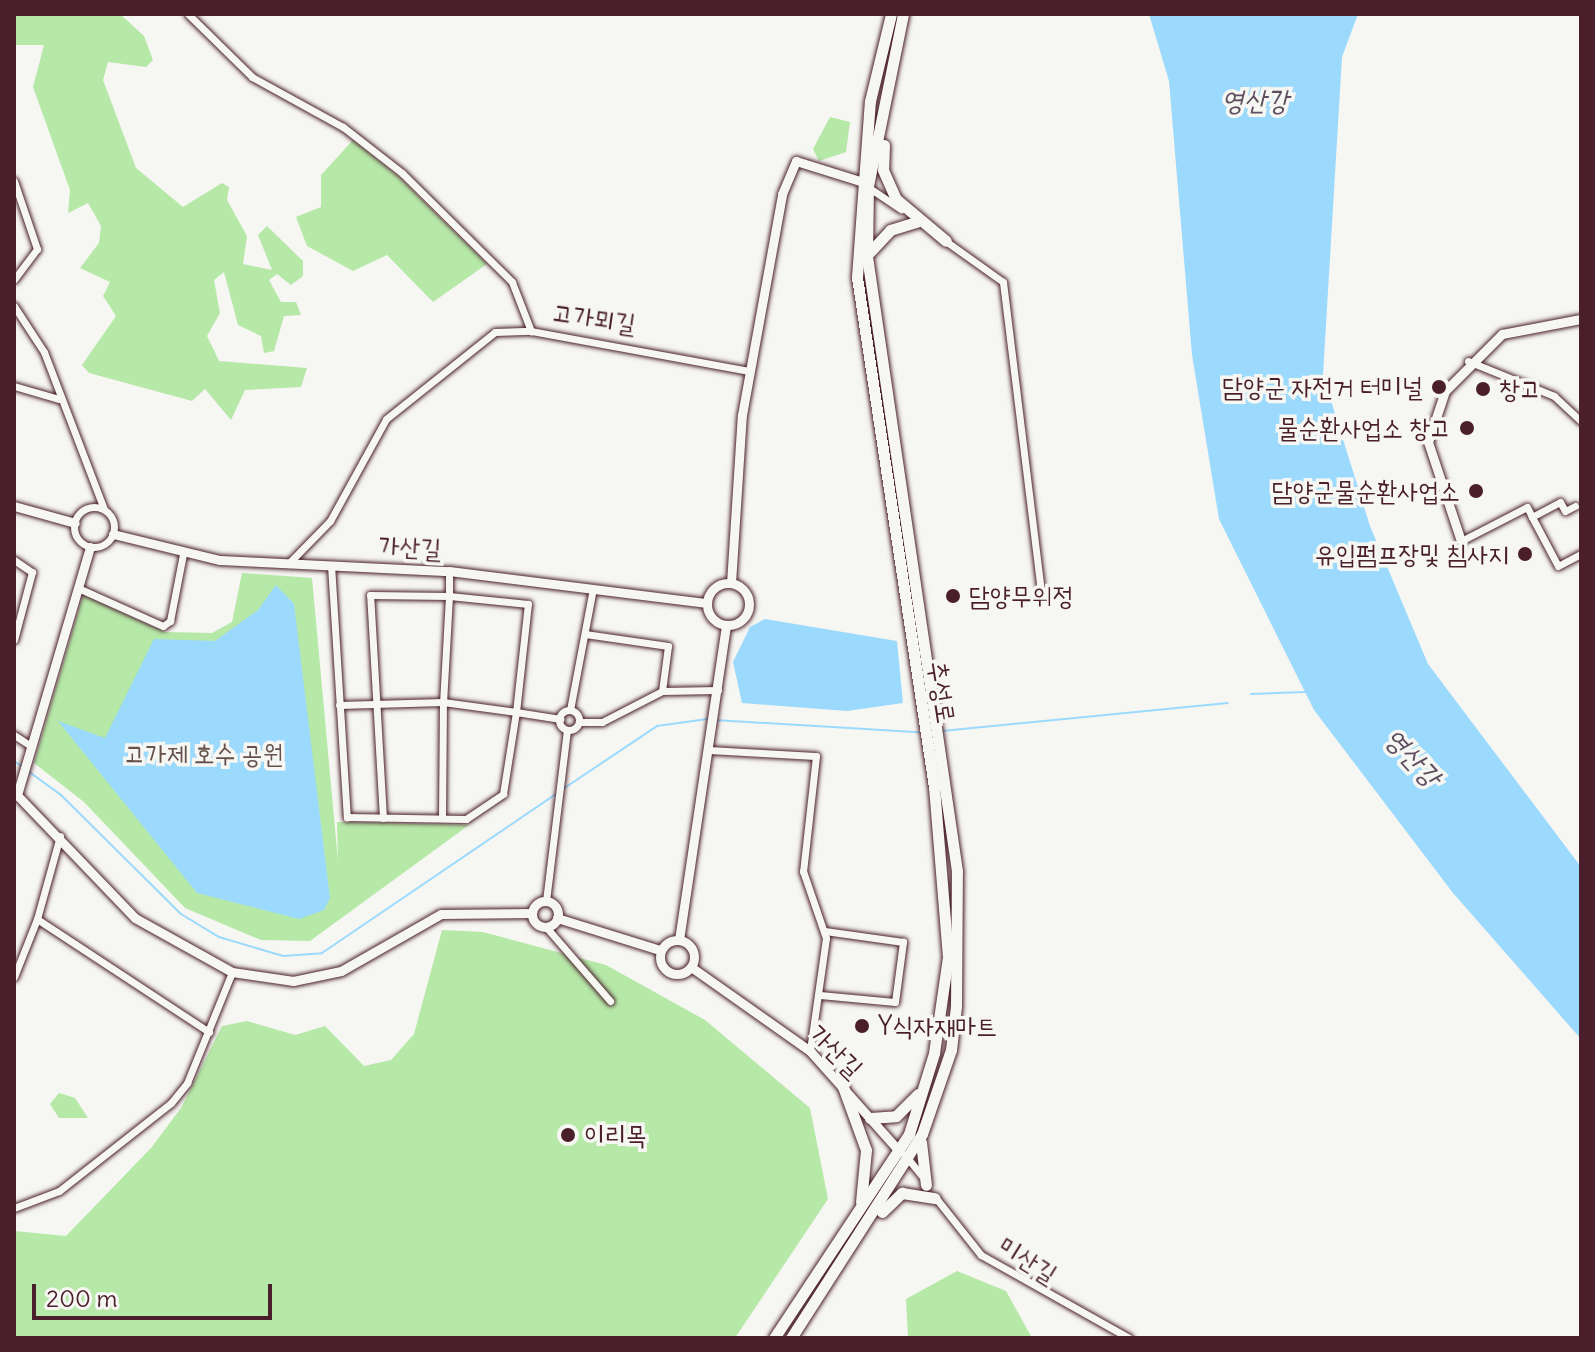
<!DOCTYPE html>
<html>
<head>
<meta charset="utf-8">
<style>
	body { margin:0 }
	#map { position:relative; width:1595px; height:1352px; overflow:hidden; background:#f6f6f2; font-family:Delius,"Poor Story",sans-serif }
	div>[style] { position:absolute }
	.green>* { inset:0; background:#b6e8a8 }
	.water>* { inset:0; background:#9cdafd }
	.stream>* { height:2px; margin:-1px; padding:0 1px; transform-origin:1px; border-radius:1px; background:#9cdafd }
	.roads { filter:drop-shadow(0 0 2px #4a1f2b) drop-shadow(0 0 2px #4a1f2b) }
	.minor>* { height:7px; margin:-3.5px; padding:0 3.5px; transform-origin:3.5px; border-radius:3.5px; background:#f6f6f2 }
	.minor>.ring { margin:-3.5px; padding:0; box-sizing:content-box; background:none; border:7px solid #f6f6f2; border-radius:50% }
	.tertiary>* { height:9px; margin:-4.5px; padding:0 4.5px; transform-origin:4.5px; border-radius:4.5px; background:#f6f6f2 }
	.tertiary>.ring { margin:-4.5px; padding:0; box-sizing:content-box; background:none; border:9px solid #f6f6f2; border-radius:50% }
	.primary>* { height:11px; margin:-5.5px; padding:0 5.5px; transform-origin:5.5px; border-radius:5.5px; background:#f6f6f2 }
	.dots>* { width:22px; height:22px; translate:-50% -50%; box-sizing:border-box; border:4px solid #f6f6f2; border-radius:50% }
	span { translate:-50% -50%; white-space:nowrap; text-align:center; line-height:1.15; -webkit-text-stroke:7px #f6f6f2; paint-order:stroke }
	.street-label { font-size:26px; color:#4a1f2b }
	.poi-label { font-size:26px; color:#4a1f2b }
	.right { translate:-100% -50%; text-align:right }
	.left { translate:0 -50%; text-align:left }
	.park-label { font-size:26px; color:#65514a }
	.water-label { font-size:28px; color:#5e4e60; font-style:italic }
	.frame { position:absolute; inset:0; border:16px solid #4a1f2b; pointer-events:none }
	.scale { position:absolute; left:32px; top:1284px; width:240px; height:36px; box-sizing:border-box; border:4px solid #4a1f2b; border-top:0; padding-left:10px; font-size:24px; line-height:28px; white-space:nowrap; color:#4a1f2b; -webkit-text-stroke:6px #f6f6f2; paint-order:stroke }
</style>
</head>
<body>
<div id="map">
	<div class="green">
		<i style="clip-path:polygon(14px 14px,120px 14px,144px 36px,153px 60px,146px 67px,108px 62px,103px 80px,136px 168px,183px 207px,222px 183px,229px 187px,227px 200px,247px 236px,243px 264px,272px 270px,258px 235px,267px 226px,303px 261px,303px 276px,291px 285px,277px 274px,269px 280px,281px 302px,296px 302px,301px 315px,284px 316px,274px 351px,264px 353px,261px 336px,238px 325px,224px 272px,214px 280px,220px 313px,207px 336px,219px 361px,307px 368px,301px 387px,245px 390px,231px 420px,205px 389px,192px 401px,89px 373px,82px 365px,116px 316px,103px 296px,110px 282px,80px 268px,99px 243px,101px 226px,88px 203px,68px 213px,70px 190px,33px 87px,44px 45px,14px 45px)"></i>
		<i style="clip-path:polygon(830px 117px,850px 122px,846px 152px,819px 161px,813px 149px)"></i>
		<i style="clip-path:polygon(353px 140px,400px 178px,487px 264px,433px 302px,387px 255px,353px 271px,307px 246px,296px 217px,321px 207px,321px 175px)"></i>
		<i style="clip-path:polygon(242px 573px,312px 578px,338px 861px,337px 822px,469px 825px,310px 941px,261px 940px,185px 908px,84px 802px,34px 763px,83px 595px,165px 632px,212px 633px,232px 622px)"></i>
		<i style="clip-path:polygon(442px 930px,483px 932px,606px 965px,705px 1020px,810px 1108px,828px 1199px,735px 1338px,14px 1338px,14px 1231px,66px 1236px,151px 1148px,181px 1108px,222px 1026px,247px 1021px,295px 1035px,325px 1026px,364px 1066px,391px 1060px,414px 1034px)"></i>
		<i style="clip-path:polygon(59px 1093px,75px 1098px,88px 1118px,59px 1118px,50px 1104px)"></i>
		<i style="clip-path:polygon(957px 1271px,1006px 1291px,1032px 1338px,908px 1338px,906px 1299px)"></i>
	</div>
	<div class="water">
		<i style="clip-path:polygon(1149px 14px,1358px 14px,1342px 57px,1323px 375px,1370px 526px,1428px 664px,1581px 867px,1581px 1039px,1453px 893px,1314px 710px,1219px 519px,1192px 355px,1169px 81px)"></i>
		<i style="clip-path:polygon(276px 585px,294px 604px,330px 898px,324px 910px,299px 919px,197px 893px,58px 721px,105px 738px,154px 639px,215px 641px,258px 610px)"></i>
		<i style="clip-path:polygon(765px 619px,897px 641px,903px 703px,847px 711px,742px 703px,733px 662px,750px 627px)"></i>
	</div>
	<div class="stream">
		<i style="left:1251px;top:694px;width:54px;rotate:-2.1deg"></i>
		<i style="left:714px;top:720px;width:205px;rotate:3.4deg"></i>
		<i style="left:942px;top:731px;width:287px;rotate:-5.6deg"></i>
		<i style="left:14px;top:761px;width:11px;rotate:34deg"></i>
		<i style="left:28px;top:771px;width:41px;rotate:36deg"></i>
		<i style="left:61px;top:795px;width:169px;rotate:44.8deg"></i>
		<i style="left:181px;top:914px;width:44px;rotate:31.2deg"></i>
		<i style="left:219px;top:937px;width:67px;rotate:16.5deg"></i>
		<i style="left:283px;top:956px;width:39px;rotate:-4deg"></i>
		<i style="left:322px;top:953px;width:284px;rotate:-34.2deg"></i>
		<i style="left:563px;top:789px;width:113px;rotate:-33.8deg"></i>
		<i style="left:657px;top:726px;width:51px;rotate:-7.8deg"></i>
	</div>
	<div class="roads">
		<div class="minor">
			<i style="left:188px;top:14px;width:90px;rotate:44.5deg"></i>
			<i style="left:252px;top:77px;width:104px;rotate:28.8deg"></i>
			<i style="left:343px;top:127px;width:75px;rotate:37.9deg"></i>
			<i style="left:402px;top:173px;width:155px;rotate:44.7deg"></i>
			<i style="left:512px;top:282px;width:53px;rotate:68.8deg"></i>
			<i style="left:531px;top:331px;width:221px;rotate:10.4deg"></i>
			<i style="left:14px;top:181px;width:72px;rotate:71.3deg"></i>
			<i style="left:37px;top:249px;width:38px;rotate:127deg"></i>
			<i style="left:868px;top:187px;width:40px;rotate:34deg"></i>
			<i style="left:944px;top:240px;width:72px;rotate:35.4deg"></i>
			<i style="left:1003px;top:282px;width:311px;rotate:83deg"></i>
			<i style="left:14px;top:306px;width:55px;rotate:56.9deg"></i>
			<i style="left:44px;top:352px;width:168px;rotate:69.1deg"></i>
			<i style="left:1468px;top:361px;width:93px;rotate:22.1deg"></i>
			<i style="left:1554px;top:396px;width:37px;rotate:43deg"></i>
			<i style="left:14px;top:386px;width:47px;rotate:16.1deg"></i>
			<i style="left:1575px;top:506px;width:11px;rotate:153deg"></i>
			<i style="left:1565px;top:511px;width:10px;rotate:-119deg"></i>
			<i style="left:1560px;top:502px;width:32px;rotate:152deg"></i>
			<i style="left:1532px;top:517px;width:55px;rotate:62deg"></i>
			<i style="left:1558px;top:566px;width:26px;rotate:-28deg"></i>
			<i class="ring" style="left:74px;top:507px;width:33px;height:33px"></i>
			<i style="left:1461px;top:541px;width:74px;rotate:-27.3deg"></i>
			<i style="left:1527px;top:507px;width:11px;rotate:63deg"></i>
			<i style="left:14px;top:560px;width:22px;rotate:34deg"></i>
			<i style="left:32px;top:572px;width:70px;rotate:104.8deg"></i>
			<i style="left:288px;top:564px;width:60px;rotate:-45.7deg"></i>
			<i style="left:330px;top:521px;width:116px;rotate:-61.2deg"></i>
			<i style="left:386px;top:419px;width:139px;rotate:-38.6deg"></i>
			<i style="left:495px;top:332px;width:36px;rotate:-2deg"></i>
			<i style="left:331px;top:565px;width:253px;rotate:86.4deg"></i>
			<i style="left:347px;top:817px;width:119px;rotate:1deg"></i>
			<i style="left:466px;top:819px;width:45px;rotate:-34deg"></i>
			<i style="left:503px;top:794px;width:83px;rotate:-81deg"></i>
			<i style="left:516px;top:712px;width:45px;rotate:9deg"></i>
			<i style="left:78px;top:588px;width:93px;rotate:24.1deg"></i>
			<i style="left:163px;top:626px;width:9px;rotate:-36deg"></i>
			<i style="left:170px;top:621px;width:68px;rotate:-79deg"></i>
			<i style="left:585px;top:634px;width:84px;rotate:8.2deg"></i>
			<i style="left:668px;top:646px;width:45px;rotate:97.6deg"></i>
			<i style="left:339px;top:705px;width:104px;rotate:-1.7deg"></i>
			<i style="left:443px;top:702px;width:74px;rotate:7.8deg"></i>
			<i style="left:516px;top:712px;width:109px;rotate:-83.7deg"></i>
			<i style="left:528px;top:604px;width:79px;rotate:-174.2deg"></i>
			<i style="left:449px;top:596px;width:106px;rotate:93.2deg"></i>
			<i style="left:443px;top:702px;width:116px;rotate:90.5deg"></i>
			<i class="ring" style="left:559px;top:710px;width:13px;height:13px"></i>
			<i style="left:570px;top:710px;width:124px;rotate:-79.3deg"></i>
			<i style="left:580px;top:722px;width:22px"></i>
			<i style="left:602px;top:722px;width:68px;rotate:-27.3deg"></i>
			<i style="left:662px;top:691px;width:56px;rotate:-1deg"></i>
			<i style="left:14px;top:735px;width:20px;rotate:33deg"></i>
			<i style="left:708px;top:750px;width:108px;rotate:3.2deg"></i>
			<i style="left:816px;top:756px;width:116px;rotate:96.4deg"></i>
			<i style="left:803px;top:871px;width:71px;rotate:71.1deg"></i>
			<i style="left:826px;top:938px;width:114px;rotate:98.1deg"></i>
			<i style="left:383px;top:818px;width:223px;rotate:-93.3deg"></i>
			<i style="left:370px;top:595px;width:79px;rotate:0.7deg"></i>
			<i style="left:449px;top:596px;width:25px;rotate:-90deg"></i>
			<i style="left:60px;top:836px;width:86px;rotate:105.5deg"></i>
			<i style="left:37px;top:919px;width:206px;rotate:33.3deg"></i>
			<i style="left:546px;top:901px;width:172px;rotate:-83deg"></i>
			<i style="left:546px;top:927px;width:98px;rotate:49.1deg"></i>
			<i style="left:14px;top:977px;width:62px;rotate:-68.4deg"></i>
			<i style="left:820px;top:995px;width:75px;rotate:5.3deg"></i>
			<i style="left:895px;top:1002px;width:61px;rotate:-82.4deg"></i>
			<i style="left:903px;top:942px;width:79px;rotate:-172deg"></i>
			<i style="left:905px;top:1155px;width:27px;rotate:51deg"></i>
			<i style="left:935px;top:1197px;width:74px;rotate:51.6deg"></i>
			<i style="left:981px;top:1255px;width:170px;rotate:29.3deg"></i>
			<i style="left:14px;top:1208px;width:48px;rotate:-20.7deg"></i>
			<i style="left:59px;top:1191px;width:142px;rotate:-38.2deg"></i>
			<i style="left:171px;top:1103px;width:26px;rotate:-51deg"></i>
			<i style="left:187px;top:1083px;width:120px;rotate:-67.9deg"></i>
		</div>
		<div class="tertiary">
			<i style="left:14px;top:506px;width:63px;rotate:15.6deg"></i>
			<i style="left:113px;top:534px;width:110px;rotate:13.7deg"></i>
			<i style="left:220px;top:560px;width:229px;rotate:2.8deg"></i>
			<i style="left:449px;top:571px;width:260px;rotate:7.1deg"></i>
			<i style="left:1461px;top:541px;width:104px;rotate:-108.4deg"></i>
			<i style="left:1428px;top:442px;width:54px;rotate:-71.6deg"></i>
			<i style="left:1445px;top:391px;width:81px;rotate:-45deg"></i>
			<i style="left:1502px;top:334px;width:80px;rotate:-10.8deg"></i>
			<i style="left:90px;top:547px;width:259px;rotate:106.4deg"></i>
			<i style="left:17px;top:795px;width:170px;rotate:46.2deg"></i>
			<i style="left:135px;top:918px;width:111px;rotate:29.1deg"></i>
			<i style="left:232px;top:972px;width:62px;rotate:8.4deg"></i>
			<i style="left:293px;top:981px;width:49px;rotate:-11.8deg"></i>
			<i style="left:341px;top:971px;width:115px;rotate:-29.7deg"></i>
			<i style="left:441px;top:914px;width:91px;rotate:-0.6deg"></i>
			<i style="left:731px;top:583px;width:168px;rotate:-86.3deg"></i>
			<i style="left:742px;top:415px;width:225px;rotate:-79.7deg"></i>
			<i style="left:782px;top:194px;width:36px;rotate:-67deg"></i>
			<i style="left:796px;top:161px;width:67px;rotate:17.4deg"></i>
			<i class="ring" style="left:707px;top:583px;width:33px;height:33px"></i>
			<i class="ring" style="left:532px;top:901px;width:17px;height:17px"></i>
			<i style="left:557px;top:918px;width:108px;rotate:17.3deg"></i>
			<i class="ring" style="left:660px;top:940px;width:25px;height:25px"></i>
			<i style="left:679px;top:940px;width:318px;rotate:-81.5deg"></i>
			<i style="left:691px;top:967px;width:146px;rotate:35.2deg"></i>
			<i style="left:810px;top:1051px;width:135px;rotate:48.3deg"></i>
		</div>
		<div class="primary">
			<i style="left:884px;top:145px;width:25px;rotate:92deg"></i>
			<i style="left:883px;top:170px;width:32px;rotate:66deg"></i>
			<i style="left:896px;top:199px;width:65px;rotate:40deg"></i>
			<i style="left:867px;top:255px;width:34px;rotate:-47deg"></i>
			<i style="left:890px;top:230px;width:28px;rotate:-17deg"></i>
			<i style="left:842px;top:1084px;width:70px;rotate:70deg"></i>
			<i style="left:866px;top:1150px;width:52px;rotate:95.5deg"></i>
			<i style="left:870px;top:1118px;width:26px;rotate:-4deg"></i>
			<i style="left:896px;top:1116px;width:31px;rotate:-45deg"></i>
			<i style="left:921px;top:1142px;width:43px;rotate:83.4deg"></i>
			<i style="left:882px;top:1212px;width:28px;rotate:-44deg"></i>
			<i style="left:902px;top:1193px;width:33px;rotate:9deg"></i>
			<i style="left:774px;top:1338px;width:245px;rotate:-56.5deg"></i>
			<i style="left:909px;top:1134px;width:85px;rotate:-72.8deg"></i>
			<i style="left:934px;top:1053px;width:97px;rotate:-81.7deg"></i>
			<i style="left:948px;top:957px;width:171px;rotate:-94.7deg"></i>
			<i style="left:934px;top:787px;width:516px;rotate:-98.59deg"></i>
			<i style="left:857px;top:277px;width:176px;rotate:-85.8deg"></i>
			<i style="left:870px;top:101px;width:89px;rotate:-76.4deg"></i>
			<i style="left:791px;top:1338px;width:242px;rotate:-57.3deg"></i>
			<i style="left:922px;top:1134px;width:89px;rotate:-71deg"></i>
			<i style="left:951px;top:1050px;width:44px;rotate:-83.5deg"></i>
			<i style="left:956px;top:1006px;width:135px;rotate:-89.6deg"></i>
			<i style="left:957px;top:871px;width:622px;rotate:-98.33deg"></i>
			<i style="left:867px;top:256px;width:70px;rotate:-89.2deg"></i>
			<i style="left:868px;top:186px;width:176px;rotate:-78.5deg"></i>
		</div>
	</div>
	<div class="dots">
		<i style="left:1439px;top:387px;background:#4a1f2b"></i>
		<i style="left:1483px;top:389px;background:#4a1f2b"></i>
		<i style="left:1467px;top:428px;background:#4a1f2b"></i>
		<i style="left:1476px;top:491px;background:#4a1f2b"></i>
		<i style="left:1525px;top:554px;background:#4a1f2b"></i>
		<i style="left:953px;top:596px;background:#4a1f2b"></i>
		<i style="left:862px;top:1026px;background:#4a1f2b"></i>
		<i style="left:568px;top:1135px;background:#4a1f2b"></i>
	</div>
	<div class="street-label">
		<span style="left:594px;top:318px;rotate:8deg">고가뫼길</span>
		<span style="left:410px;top:547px;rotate:3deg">가산길</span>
		<span style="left:942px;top:692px;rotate:81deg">추성로</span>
		<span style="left:836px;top:1051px;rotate:44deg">가산길</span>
		<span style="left:1028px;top:1260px;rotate:32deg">미산길</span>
	</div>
	<div class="poi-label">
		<span class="right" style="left:1423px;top:387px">담양군 자전거 터미널</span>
		<span class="left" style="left:1499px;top:389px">창고</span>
		<span class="right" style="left:1451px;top:428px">물순환사업소 창고</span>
		<span class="right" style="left:1460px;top:491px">담양군물순환사업소</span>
		<span class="right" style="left:1509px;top:554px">유입펌프장및 침사지</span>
		<span class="left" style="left:969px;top:596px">담양무위정</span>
		<span class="left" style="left:878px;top:1026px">Y식자재마트</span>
		<span class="left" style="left:584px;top:1135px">이리목</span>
	</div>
	<div class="park-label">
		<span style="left:204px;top:754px">고가제 호수 공원</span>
	</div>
	<div class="water-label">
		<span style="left:1255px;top:100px">영산강</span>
		<span style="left:1413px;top:757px;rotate:47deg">영산강</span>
	</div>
	<div class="frame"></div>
	<div class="scale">200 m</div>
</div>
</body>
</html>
